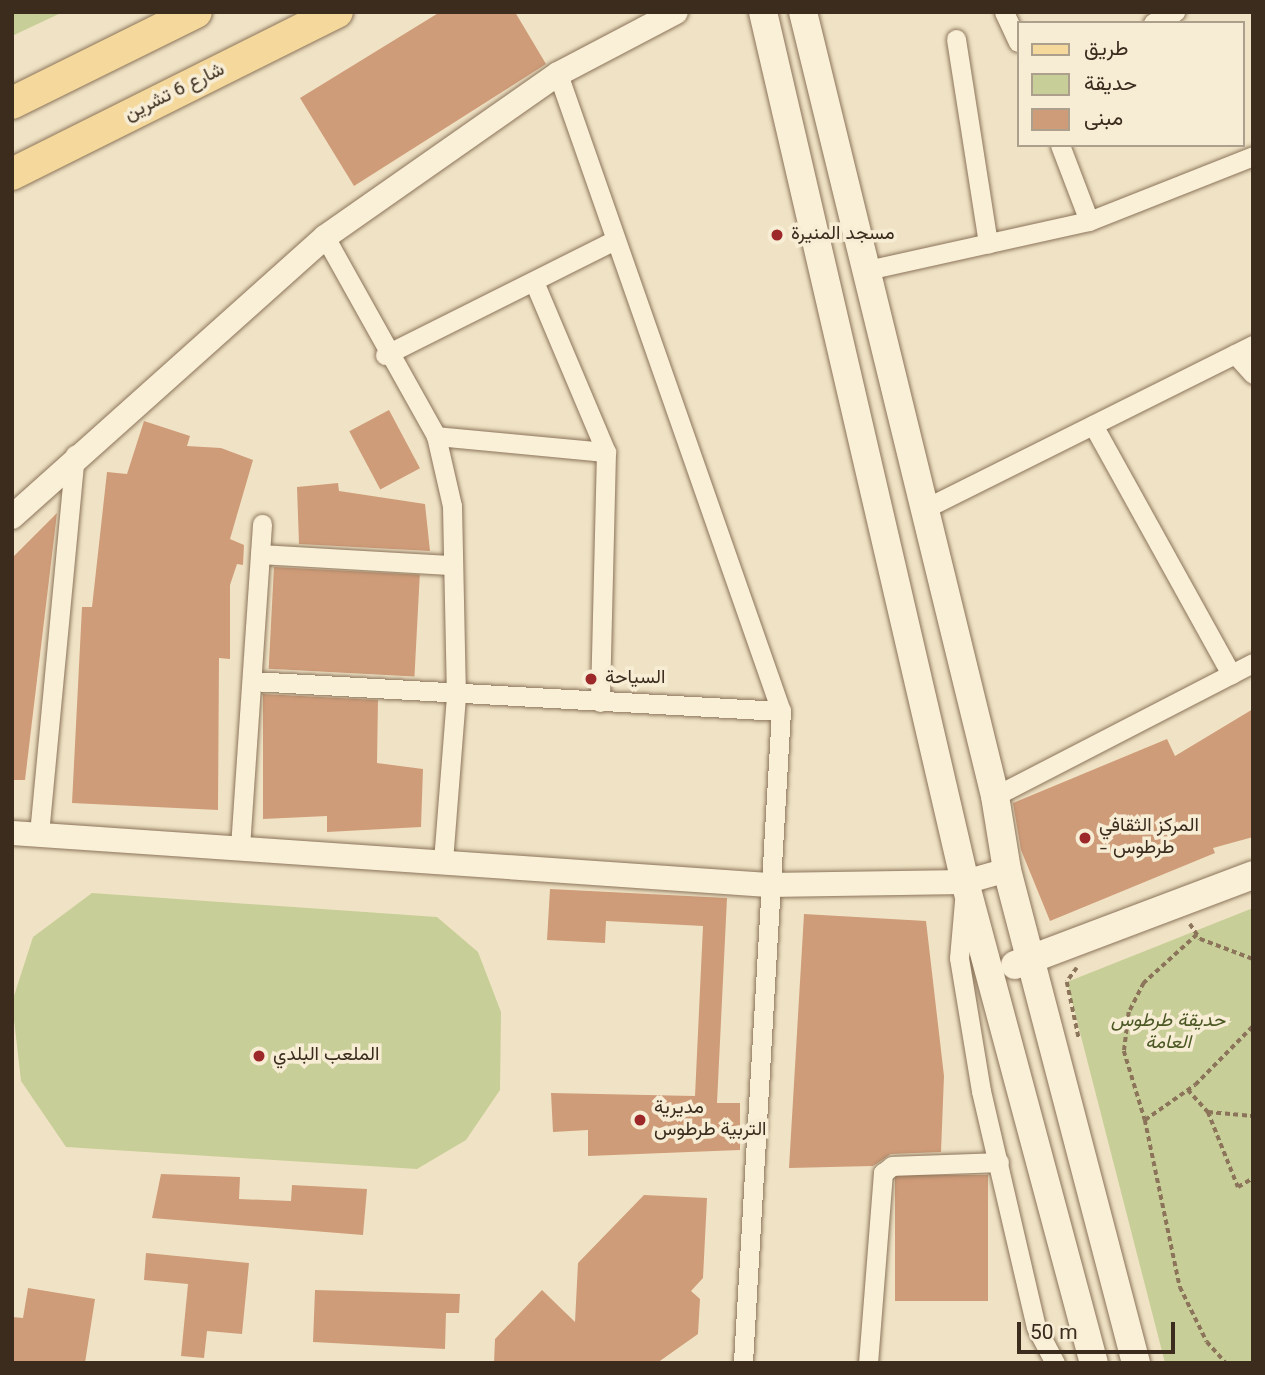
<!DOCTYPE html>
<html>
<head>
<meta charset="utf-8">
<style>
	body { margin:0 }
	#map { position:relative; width:1265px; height:1375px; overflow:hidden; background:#f0e3c5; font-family:Georgia,Vazirmatn,serif }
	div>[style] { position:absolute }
	.green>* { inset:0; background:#c8ce98 }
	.building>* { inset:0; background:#cf9c79; transform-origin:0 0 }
	.path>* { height:3.5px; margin-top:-1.75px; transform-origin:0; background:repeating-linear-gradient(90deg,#8b745a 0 5px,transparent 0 8.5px) }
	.roads { filter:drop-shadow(0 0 2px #8b745a) drop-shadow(0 0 2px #8b745a) }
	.minor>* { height:19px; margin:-9.5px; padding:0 9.5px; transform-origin:9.5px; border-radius:9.5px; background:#faf0d8 }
	.tertiary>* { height:24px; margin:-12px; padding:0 12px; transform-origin:12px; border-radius:12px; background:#faf0d8 }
	.secondary>* { height:28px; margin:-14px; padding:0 14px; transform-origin:14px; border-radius:14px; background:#faf0d8 }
	.primary>* { height:32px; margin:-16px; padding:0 16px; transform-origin:16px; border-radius:16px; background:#f4d89c }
	.dots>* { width:19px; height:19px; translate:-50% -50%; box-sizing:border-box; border:4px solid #f7edd5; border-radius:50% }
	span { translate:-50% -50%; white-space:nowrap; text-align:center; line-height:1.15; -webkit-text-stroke:7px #f7edd5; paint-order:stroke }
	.street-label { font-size:19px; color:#3b2c1e }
	.poi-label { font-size:19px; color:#3b2c1e }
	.left { translate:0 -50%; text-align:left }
	.park-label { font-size:19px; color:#4b5824; font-style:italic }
	.frame { position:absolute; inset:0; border:14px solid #3b2c1e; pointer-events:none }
	.legend { position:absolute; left:1017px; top:21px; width:228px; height:126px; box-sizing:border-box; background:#f7edd5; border:2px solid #aca08c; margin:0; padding:9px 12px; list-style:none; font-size:21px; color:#3b2c1e }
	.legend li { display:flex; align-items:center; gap:14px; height:35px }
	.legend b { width:35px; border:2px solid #aca08c }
	.scale { position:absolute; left:1017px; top:1322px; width:158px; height:32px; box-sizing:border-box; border:4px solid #3b2c1e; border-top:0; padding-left:9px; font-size:21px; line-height:24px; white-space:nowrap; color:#3b2c1e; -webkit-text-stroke:5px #f7edd5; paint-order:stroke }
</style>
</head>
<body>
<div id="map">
	<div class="green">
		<i style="clip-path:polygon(12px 12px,63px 12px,12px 36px)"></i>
		<i style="clip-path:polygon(92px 893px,437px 917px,478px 952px,501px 1012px,500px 1090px,466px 1140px,417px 1169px,66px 1147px,21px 1081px,12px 1002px,33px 937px)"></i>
		<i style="clip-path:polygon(1253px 908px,1253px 1363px,1165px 1363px,1067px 982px)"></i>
	</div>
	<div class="building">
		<i style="clip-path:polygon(440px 12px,515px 12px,546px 64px,354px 186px,300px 98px)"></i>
		<i style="left:389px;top:410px;width:66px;height:45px;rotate:62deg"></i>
		<i style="clip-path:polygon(144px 421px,190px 436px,187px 446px,221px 448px,253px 460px,230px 539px,244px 545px,243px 565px,237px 564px,230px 585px,230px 659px,219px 658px,218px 810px,72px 803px,82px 607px,92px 607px,107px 472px,127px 474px)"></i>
		<i style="clip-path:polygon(338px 483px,339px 491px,425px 504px,430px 551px,299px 544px,297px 487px)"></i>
		<i style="clip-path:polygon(57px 513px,25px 780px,12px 780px,12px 558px)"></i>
		<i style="left:274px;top:567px;width:146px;height:102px;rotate:3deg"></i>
		<i style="clip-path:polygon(263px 694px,378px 700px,377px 763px,423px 769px,421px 827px,327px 832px,327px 816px,263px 819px)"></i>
		<i style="clip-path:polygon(1253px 709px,1253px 837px,1213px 848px,1215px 853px,1050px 921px,1021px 850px,1013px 803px,1167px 739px,1175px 756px)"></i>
		<i style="clip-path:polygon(550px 889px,727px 898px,717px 1103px,740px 1103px,740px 1150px,588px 1156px,588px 1130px,553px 1132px,551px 1093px,695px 1096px,703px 926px,606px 921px,605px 943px,547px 940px)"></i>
		<i style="clip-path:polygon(804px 914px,926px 921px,944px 1076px,941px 1152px,891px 1154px,873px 1166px,789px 1168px)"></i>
		<i style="clip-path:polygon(161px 1174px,240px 1177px,239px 1199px,291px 1201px,292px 1185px,367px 1189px,363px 1235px,152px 1218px)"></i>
		<i style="left:988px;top:1175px;width:126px;height:93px;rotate:90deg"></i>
		<i style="clip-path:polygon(644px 1195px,707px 1198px,703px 1278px,691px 1291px,700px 1299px,698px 1334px,657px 1363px,494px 1363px,495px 1339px,542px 1290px,575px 1322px,578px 1263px)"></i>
		<i style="clip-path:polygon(146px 1253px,249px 1263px,242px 1334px,207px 1331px,204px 1358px,181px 1356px,188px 1284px,144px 1280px)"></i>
		<i style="clip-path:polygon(28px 1288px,95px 1299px,85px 1363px,12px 1363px,12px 1317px,23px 1318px)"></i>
		<i style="clip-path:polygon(315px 1290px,460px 1294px,459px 1313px,446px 1313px,445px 1349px,313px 1342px)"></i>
	</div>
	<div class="path">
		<i style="left:1190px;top:924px;width:18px;rotate:56deg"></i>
		<i style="left:1200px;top:939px;width:57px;rotate:20.7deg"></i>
		<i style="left:1197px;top:935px;width:72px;rotate:137.8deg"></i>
		<i style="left:1144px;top:983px;width:33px;rotate:117deg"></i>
		<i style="left:1129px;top:1012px;width:39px;rotate:97deg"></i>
		<i style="left:1124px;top:1051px;width:72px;rotate:73.1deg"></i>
		<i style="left:1145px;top:1120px;width:61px;rotate:-35deg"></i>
		<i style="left:1195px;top:1085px;width:83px;rotate:-45.5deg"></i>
		<i style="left:1077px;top:968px;width:17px;rotate:126deg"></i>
		<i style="left:1067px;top:982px;width:58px;rotate:78.1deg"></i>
		<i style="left:1188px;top:1090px;width:30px;rotate:48deg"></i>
		<i style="left:1208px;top:1112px;width:45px;rotate:5.1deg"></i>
		<i style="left:1208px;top:1112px;width:81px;rotate:68.2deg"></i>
		<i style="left:1238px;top:1187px;width:17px;rotate:-31deg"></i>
		<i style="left:1145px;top:1120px;width:171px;rotate:78.2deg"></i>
		<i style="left:1180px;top:1287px;width:61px;rotate:63.9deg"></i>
		<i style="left:1207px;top:1342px;width:28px;rotate:48deg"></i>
	</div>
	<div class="roads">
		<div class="minor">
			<i style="left:1004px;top:12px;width:33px;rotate:65deg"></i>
			<i style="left:1153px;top:23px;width:25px;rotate:-27deg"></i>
			<i style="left:956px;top:39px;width:207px;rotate:81.1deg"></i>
			<i style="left:558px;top:74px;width:675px;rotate:70.71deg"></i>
			<i style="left:781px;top:711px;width:653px;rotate:93.34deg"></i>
			<i style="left:1060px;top:145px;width:81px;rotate:69.1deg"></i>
			<i style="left:325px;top:237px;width:228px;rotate:60.8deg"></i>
			<i style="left:436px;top:436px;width:72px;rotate:77.1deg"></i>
			<i style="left:452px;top:506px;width:190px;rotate:88.8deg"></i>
			<i style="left:456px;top:696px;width:167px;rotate:94.5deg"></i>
			<i style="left:863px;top:271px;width:231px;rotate:-12.5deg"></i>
			<i style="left:1089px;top:221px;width:176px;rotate:-21.6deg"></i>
			<i style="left:535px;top:284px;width:182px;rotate:67.1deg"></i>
			<i style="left:606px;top:452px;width:250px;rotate:91.4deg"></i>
			<i style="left:1235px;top:354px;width:27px;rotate:48deg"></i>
			<i style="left:385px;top:355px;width:257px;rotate:-26.6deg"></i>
			<i style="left:1093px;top:425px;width:285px;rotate:61deg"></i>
			<i style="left:436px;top:436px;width:171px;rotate:5.4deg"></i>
			<i style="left:924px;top:509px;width:368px;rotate:-26.5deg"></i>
			<i style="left:260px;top:554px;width:193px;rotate:3.3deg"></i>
			<i style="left:252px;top:681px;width:530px;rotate:3.25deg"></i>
			<i style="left:995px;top:796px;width:290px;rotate:-27.3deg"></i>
			<i style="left:39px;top:834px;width:381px;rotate:-84.6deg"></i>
			<i style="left:240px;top:847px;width:324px;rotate:-86.1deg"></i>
			<i style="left:964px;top:901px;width:57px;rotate:95deg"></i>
			<i style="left:959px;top:958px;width:135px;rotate:80.6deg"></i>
			<i style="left:981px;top:1091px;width:242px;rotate:76.9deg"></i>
			<i style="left:1036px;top:1327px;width:41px;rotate:62.2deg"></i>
			<i style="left:868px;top:1363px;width:191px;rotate:-85.5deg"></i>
			<i style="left:883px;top:1173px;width:11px;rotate:-38deg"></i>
			<i style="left:892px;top:1166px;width:107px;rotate:-2.1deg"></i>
		</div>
		<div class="tertiary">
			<i style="left:12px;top:517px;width:420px;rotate:-41.8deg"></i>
			<i style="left:325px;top:237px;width:284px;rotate:-35deg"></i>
			<i style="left:558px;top:74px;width:133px;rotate:-27.7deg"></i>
			<i style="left:12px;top:833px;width:758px;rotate:3.93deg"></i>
			<i style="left:768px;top:885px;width:197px;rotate:-0.9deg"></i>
			<i style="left:965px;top:882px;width:44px;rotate:-15.9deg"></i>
		</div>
		<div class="secondary">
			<i style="left:763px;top:12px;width:893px;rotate:76.93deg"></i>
			<i style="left:965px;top:882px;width:498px;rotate:75deg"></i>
			<i style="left:803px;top:12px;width:807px;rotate:76.24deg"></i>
			<i style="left:995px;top:796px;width:75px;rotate:80.8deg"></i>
			<i style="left:1007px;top:870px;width:510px;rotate:75.34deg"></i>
			<i style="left:1015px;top:965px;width:254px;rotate:-20.7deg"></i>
		</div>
		<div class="primary">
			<i style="left:12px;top:103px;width:205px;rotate:-26.3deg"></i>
			<i style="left:12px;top:174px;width:363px;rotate:-26.5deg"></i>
		</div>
	</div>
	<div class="dots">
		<i style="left:777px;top:235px;background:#9c282a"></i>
		<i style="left:591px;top:679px;background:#9c282a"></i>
		<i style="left:1085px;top:838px;background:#9c282a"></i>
		<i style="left:259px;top:1056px;background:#9c282a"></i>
		<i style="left:640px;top:1120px;background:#9c282a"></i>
	</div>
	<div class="street-label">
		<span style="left:175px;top:93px;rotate:-26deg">شارع 6 تشرين</span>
	</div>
	<div class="poi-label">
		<span class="left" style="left:791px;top:235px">مسجد المنيرة</span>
		<span class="left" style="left:605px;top:679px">السياحة</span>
		<span class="left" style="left:1099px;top:838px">المركز الثقافي<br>- طرطوس</span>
		<span class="left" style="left:273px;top:1056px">الملعب البلدي</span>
		<span class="left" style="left:654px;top:1120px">مديرية<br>التربية طرطوس</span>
	</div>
	<div class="park-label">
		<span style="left:1168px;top:1033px">حديقة طرطوس<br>العامة</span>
	</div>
	<div class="frame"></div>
	<ul class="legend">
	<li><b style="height:9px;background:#f4d89c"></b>طريق</li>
	<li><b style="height:19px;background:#c8ce98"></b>حديقة</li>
	<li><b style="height:19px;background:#cf9c79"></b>مبنى</li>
	</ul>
	<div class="scale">50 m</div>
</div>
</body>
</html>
